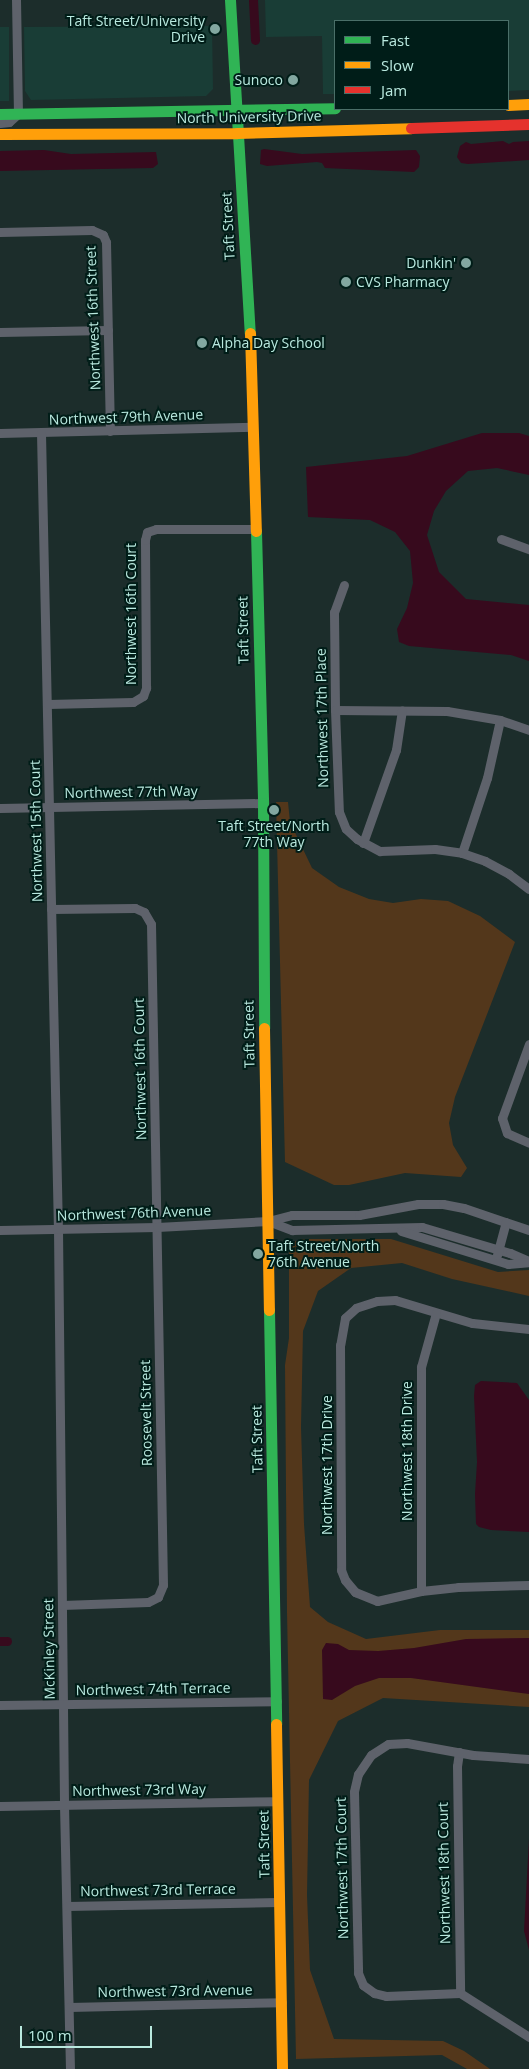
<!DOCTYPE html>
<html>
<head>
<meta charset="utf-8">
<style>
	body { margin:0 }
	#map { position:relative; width:529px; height:2069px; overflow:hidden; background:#1c2d2b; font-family:"Open Sans",sans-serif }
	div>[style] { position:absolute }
	.built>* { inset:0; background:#193d36; transform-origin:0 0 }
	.green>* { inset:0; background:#53371b }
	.water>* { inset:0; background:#370a1d }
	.canal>* { height:9px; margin:-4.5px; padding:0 4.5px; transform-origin:4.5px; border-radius:4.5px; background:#370a1d }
	.street>* { height:9px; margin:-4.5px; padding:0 4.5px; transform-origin:4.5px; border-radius:4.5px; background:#5e626b }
	.fast>* { height:11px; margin:-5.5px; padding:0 5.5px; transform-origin:5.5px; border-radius:5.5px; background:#30b455 }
	.slow>* { height:11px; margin:-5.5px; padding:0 5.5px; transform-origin:5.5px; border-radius:5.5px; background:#ff9f0a }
	.jam>* { height:11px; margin:-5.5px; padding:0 5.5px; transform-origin:5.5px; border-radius:5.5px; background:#e5322d }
	.dots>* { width:14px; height:14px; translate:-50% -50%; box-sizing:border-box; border:2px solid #001d18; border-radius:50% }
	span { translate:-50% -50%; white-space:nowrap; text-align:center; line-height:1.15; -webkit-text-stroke:4px #001d18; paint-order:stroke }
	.poi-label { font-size:14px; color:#b9e9df }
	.right { translate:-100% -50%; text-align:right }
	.left { translate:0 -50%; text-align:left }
	.street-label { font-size:14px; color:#b9e9df }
	.legend { position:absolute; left:334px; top:20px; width:175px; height:90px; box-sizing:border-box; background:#001d18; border:1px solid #4a6f68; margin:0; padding:6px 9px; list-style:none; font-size:15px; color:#b9e9df }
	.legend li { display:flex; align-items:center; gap:10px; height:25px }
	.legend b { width:25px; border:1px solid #4a6f68 }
	.scale { position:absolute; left:20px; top:2026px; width:132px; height:22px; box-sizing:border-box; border:2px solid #b9e9df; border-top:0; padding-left:6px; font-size:15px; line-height:18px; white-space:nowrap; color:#b9e9df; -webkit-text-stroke:4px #001d18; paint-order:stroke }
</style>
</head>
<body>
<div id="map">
	<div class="built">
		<i style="clip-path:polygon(265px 0,529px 0,529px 90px,508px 91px,508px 21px,335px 21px,335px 94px,323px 94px,322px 36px,266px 37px)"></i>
		<i style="clip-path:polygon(212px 26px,213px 89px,206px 96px,31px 100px,25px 91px,24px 27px)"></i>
		<i style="left:0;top:27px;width:9px;height:74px"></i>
	</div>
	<div class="green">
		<i style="clip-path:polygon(276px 802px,288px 802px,290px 822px,312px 868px,339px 887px,369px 899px,393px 903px,421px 899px,448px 901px,480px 916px,515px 942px,455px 1097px,449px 1123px,453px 1145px,467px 1168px,461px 1177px,405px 1173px,349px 1185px,334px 1185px,285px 1162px)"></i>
		<i style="clip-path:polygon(301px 1239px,391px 1239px,498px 1272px,529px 1270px,529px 1296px,452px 1279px,402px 1263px,351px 1268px,318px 1291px,303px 1331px,301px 1427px,304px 1524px,310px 1607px,328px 1622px,366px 1639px,440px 1630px,529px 1630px,529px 1707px,383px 1698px,338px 1721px,309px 1780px,307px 1895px,310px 1970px,334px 2039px,443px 2041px,464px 2051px,490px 2069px,467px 2069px,442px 2055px,296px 2059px,287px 1612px,285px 1365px,289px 1338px,289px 1244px)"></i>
	</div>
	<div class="water">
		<i style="clip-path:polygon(503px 141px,509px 144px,513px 142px,529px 141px,529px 160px,468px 164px,461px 163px,457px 157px,460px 146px,466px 142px,471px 144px)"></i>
		<i style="clip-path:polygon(264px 149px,302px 154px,416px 150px,420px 156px,419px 167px,414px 172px,325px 168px,322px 163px,317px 162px,267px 166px,260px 164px,261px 150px)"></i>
		<i style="clip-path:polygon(44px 150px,71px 154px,156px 152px,158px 164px,153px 168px,0 171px,0 151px)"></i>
		<i style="clip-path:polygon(482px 433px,519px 433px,529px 436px,529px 475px,497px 468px,468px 471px,446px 491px,434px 511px,427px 535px,439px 572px,466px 599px,529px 605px,529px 661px,511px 655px,409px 646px,399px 642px,397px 629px,407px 608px,413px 583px,410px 551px,395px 532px,370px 520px,308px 517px,306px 467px,407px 456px)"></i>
		<i style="clip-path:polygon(481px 1381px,517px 1383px,529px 1400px,529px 1532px,491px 1530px,479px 1527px,476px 1524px,475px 1494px,477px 1462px,474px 1396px,475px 1385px)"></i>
		<i style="clip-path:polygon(529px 1638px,529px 1694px,411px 1678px,379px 1678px,355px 1686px,332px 1700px,323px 1699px,322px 1650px,326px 1643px,338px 1644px,349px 1650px,378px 1651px,414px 1648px,466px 1639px)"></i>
		<i style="clip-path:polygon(529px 1839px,529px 1950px,524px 1931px)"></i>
	</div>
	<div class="canal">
		<i style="left:253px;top:0;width:40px;rotate:87.1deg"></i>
		<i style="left:0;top:1641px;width:7px"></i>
	</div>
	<div class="street">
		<i style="left:0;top:123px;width:9px;rotate:-6deg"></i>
		<i style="left:9px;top:122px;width:12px;rotate:-42deg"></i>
		<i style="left:18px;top:114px;width:114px;rotate:-91deg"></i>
		<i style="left:0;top:232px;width:92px;rotate:-1.2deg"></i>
		<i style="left:92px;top:230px;width:12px;rotate:24deg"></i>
		<i style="left:103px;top:235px;width:8px;rotate:67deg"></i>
		<i style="left:106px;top:242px;width:189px;rotate:88.8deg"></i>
		<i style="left:0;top:332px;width:108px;rotate:-1.1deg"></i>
		<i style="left:0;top:433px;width:253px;rotate:-1.4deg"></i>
		<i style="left:41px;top:433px;width:796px;rotate:88.78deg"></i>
		<i style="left:58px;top:1229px;width:576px;rotate:89.4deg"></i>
		<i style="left:64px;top:1805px;width:264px;rotate:88.7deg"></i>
		<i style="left:501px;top:539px;width:30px;rotate:20deg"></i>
		<i style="left:344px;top:585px;width:29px;rotate:110deg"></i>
		<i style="left:334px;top:612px;width:98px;rotate:89.4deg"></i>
		<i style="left:335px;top:710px;width:102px;rotate:87.8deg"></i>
		<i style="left:339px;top:812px;width:18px;rotate:68deg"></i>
		<i style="left:346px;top:829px;width:15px;rotate:42deg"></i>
		<i style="left:357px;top:839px;width:26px;rotate:28deg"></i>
		<i style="left:380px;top:851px;width:55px;rotate:-2.1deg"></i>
		<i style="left:435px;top:849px;width:27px;rotate:8deg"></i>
		<i style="left:462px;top:853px;width:24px;rotate:19deg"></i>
		<i style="left:485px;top:861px;width:27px;rotate:28deg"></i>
		<i style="left:509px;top:874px;width:25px;rotate:37deg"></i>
		<i style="left:48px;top:704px;width:85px;rotate:-1.3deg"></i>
		<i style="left:133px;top:702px;width:12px;rotate:-31deg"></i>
		<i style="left:143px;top:696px;width:9px;rotate:-69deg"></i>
		<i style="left:146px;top:688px;width:148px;rotate:-90.4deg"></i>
		<i style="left:145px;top:540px;width:8px;rotate:-76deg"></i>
		<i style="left:147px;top:532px;width:9px;rotate:-18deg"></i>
		<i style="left:156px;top:529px;width:100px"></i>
		<i style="left:335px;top:710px;width:112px;rotate:0.5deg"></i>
		<i style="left:447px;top:711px;width:54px;rotate:9.6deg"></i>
		<i style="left:500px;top:720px;width:31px;rotate:19deg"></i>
		<i style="left:0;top:808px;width:263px;rotate:-1.1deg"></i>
		<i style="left:363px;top:843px;width:99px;rotate:-70.5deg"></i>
		<i style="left:396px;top:750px;width:40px;rotate:-81.5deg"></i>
		<i style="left:462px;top:853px;width:79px;rotate:-71.6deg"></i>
		<i style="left:487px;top:778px;width:59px;rotate:-77.4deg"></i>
		<i style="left:51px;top:909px;width:84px;rotate:-0.7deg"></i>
		<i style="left:135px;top:908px;width:10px;rotate:24deg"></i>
		<i style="left:144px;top:912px;width:14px;rotate:60deg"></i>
		<i style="left:151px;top:924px;width:661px;rotate:88.96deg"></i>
		<i style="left:163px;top:1585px;width:13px;rotate:113deg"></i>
		<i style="left:158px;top:1597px;width:11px;rotate:153deg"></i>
		<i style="left:148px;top:1602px;width:86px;rotate:178deg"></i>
		<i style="left:529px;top:1044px;width:79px;rotate:110deg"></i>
		<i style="left:502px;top:1118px;width:16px;rotate:72deg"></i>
		<i style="left:507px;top:1133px;width:24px;rotate:24deg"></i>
		<i style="left:268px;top:1221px;width:26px;rotate:21deg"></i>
		<i style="left:292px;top:1230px;width:130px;rotate:-1.3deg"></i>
		<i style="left:422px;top:1227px;width:92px;rotate:16.5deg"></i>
		<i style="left:510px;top:1253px;width:21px;rotate:23deg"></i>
		<i style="left:0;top:1230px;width:157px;rotate:-1.1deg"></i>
		<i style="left:157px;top:1227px;width:111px;rotate:-3.1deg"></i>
		<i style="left:268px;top:1221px;width:25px;rotate:-14deg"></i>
		<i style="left:292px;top:1215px;width:67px"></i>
		<i style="left:359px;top:1215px;width:60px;rotate:-10.6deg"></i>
		<i style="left:418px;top:1204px;width:25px"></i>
		<i style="left:443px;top:1204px;width:21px;rotate:11deg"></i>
		<i style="left:464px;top:1208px;width:69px;rotate:18.7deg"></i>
		<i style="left:401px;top:1231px;width:112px;rotate:17.1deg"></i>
		<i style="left:508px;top:1264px;width:21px;rotate:-5deg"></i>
		<i style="left:497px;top:1255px;width:34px;rotate:-75deg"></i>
		<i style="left:529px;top:1329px;width:57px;rotate:-174deg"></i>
		<i style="left:472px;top:1323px;width:80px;rotate:-163.4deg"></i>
		<i style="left:395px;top:1300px;width:18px;rotate:177deg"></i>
		<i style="left:377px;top:1301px;width:22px;rotate:162deg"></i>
		<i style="left:356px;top:1308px;width:15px;rotate:138deg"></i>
		<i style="left:345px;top:1318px;width:27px;rotate:100deg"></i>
		<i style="left:340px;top:1345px;width:225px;rotate:89.7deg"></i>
		<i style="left:341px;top:1570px;width:11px;rotate:68deg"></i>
		<i style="left:345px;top:1580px;width:16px;rotate:50deg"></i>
		<i style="left:355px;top:1592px;width:24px;rotate:22deg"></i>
		<i style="left:377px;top:1601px;width:45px;rotate:-12.8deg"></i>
		<i style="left:421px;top:1591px;width:37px;rotate:-6deg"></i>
		<i style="left:458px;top:1587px;width:71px;rotate:-1.6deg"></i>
		<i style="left:421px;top:1591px;width:224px;rotate:-90deg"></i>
		<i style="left:421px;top:1367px;width:56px;rotate:-74.5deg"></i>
		<i style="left:0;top:1705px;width:277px;rotate:-0.8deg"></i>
		<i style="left:459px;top:1752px;width:14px;rotate:98deg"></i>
		<i style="left:457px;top:1766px;width:227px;rotate:89.2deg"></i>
		<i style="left:529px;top:1759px;width:56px;rotate:-175.9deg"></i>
		<i style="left:473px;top:1755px;width:67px;rotate:-169.7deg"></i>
		<i style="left:407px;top:1743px;width:19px;rotate:177deg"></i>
		<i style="left:388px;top:1744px;width:20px;rotate:147deg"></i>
		<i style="left:371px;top:1755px;width:23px;rotate:124deg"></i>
		<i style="left:358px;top:1774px;width:18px;rotate:103deg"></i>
		<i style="left:354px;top:1792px;width:181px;rotate:88.7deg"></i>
		<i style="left:358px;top:1973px;width:13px;rotate:67deg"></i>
		<i style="left:363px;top:1985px;width:14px;rotate:36deg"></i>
		<i style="left:374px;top:1993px;width:12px;rotate:14deg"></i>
		<i style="left:386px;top:1996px;width:74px;rotate:-2.3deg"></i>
		<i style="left:460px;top:1993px;width:82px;rotate:32.5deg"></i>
		<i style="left:0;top:1806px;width:278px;rotate:-1deg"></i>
		<i style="left:67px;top:1906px;width:212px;rotate:-1.1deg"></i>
		<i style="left:69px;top:2007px;width:213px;rotate:-1.3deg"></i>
	</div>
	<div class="fast">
		<i style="left:230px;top:0;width:334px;rotate:86.6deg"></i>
		<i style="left:0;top:114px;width:335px;rotate:-1deg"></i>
		<i style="left:256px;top:531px;width:272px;rotate:88.5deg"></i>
		<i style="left:263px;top:803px;width:225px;rotate:89.7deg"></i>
		<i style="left:269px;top:1310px;width:414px;rotate:89deg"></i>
	</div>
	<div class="slow">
		<i style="left:508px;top:105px;width:21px;rotate:-3deg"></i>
		<i style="left:0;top:134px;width:237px;rotate:-0.2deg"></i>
		<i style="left:237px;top:133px;width:174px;rotate:-1.6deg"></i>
		<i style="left:250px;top:333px;width:198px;rotate:88.3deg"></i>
		<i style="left:264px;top:1028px;width:282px;rotate:89deg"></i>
		<i style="left:276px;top:1724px;width:345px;rotate:89deg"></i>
	</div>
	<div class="jam">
		<i style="left:411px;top:128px;width:118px;rotate:-1.9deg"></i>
	</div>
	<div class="dots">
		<i style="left:215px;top:29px;background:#82a7a0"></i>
		<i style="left:293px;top:80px;background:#82a7a0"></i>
		<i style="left:466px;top:263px;background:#82a7a0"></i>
		<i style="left:346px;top:282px;background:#82a7a0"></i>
		<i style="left:202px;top:343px;background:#82a7a0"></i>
		<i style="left:274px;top:810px;background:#82a7a0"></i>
		<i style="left:258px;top:1254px;background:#82a7a0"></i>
	</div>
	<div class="poi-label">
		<span class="right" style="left:205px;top:29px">Taft Street/University<br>Drive</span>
		<span class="right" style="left:283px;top:80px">Sunoco</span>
		<span class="right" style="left:456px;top:263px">Dunkin'</span>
		<span class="left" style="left:356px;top:282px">CVS Pharmacy</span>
		<span class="left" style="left:212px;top:343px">Alpha Day School</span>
		<span style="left:274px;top:834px">Taft Street/North<br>77th Way</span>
		<span class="left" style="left:268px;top:1254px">Taft Street/North<br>76th Avenue</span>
	</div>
	<div class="street-label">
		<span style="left:249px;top:117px;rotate:-1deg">North University Drive</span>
		<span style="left:228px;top:226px;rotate:-93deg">Taft Street</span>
		<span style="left:93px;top:318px;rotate:-92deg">Northwest 16th Street</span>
		<span style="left:126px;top:417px;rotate:-2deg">Northwest 79th Avenue</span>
		<span style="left:131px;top:614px;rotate:-90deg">Northwest 16th Court</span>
		<span style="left:243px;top:630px;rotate:-91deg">Taft Street</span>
		<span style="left:322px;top:718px;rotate:-91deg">Northwest 17th Place</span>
		<span style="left:131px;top:792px;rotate:-1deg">Northwest 77th Way</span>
		<span style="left:36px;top:831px;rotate:-91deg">Northwest 15th Court</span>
		<span style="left:249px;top:1034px;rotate:-91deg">Taft Street</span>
		<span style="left:140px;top:1069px;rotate:-91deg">Northwest 16th Court</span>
		<span style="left:134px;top:1213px;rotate:-2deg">Northwest 76th Avenue</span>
		<span style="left:146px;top:1413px;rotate:-91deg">Roosevelt Street</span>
		<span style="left:257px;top:1439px;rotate:-91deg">Taft Street</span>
		<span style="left:407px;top:1451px;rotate:-90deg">Northwest 18th Drive</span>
		<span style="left:327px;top:1465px;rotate:-90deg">Northwest 17th Drive</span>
		<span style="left:49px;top:1649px;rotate:-91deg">McKinley Street</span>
		<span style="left:153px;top:1689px;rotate:-1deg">Northwest 74th Terrace</span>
		<span style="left:139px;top:1790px;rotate:-1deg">Northwest 73rd Way</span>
		<span style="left:264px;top:1844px;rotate:-91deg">Taft Street</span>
		<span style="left:342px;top:1868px;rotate:-91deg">Northwest 17th Court</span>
		<span style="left:444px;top:1873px;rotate:-91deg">Northwest 18th Court</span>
		<span style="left:158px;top:1890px;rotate:-1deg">Northwest 73rd Terrace</span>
		<span style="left:175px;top:1991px;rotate:-1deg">Northwest 73rd Avenue</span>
	</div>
	<ul class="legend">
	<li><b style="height:6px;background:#30b455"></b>Fast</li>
	<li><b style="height:6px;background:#ff9f0a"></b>Slow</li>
	<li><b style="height:6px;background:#e5322d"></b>Jam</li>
	</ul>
	<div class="scale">100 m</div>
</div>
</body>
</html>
